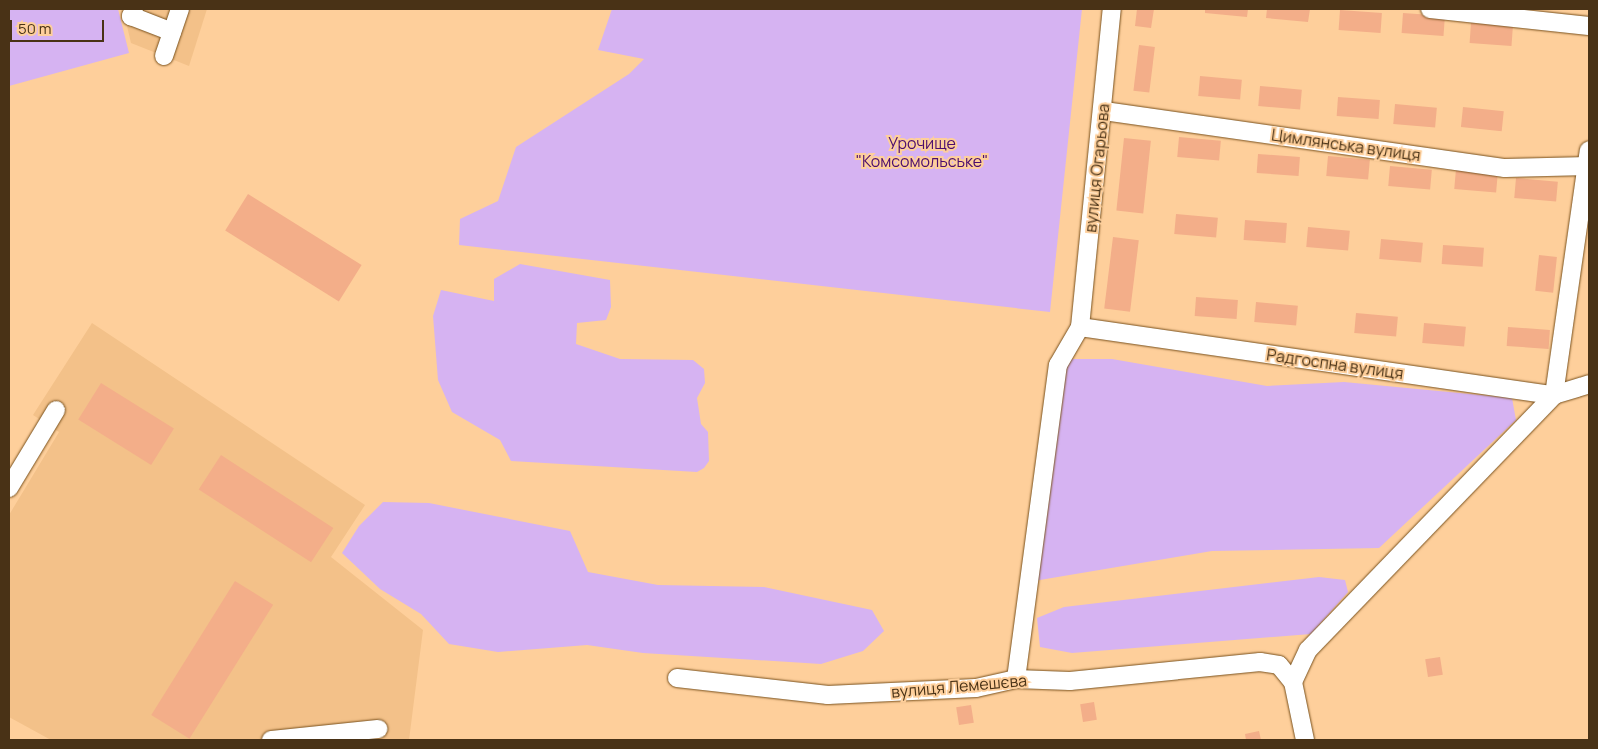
<!DOCTYPE html>
<html>
<head>
<meta charset="utf-8">
<style>
	body { margin:0 }
	#map { position:relative; width:1598px; height:749px; overflow:hidden; background:#fecf9b; font-family:Manrope,sans-serif }
	div>[style] { position:absolute }
	.built>* { inset:0; background:#f3c189 }
	.green>* { inset:0; background:#d6b3f2 }
	.building>* { inset:0; background:#f3ae89; transform-origin:0 0 }
	.roads { filter:drop-shadow(0 0 1px #79511d) drop-shadow(0 0 1px #79511d) }
	.minor>* { height:18px; margin:-9px; padding:0 9px; transform-origin:9px; border-radius:9px; background:#fff }
	span { translate:-50% -50%; white-space:nowrap; text-align:center; line-height:1.15; -webkit-text-stroke:4px #fecf9b; paint-order:stroke }
	.park-label { font-size:16px; color:#4c0e6e }
	.street-label { font-size:16px; color:#493216 }
	.frame { position:absolute; inset:0; border:10px solid #493216; pointer-events:none }
	.scale { position:absolute; left:10px; top:20px; width:94px; height:22px; box-sizing:border-box; border:2px solid #493216; border-top:0; padding-left:6px; font-size:15px; line-height:18px; white-space:nowrap; color:#493216; -webkit-text-stroke:4px #fecf9b; paint-order:stroke }
</style>
</head>
<body>
<div id="map">
	<div class="built">
		<i style="clip-path:polygon(123px 9px,207px 9px,189px 66px,131px 43px)"></i>
		<i style="clip-path:polygon(92px 323px,365px 505px,331px 557px,423px 630px,409px 740px,51px 740px,9px 717px,9px 515px,59px 432px,33px 415px)"></i>
	</div>
	<div class="green">
		<i style="clip-path:polygon(9px 9px,118px 9px,129px 53px,9px 86px)"></i>
		<i style="clip-path:polygon(612px 9px,1082px 9px,1050px 312px,459px 245px,460px 219px,498px 201px,516px 147px,629px 74px,644px 59px,598px 50px)"></i>
		<i style="clip-path:polygon(520px 264px,610px 280px,611px 307px,606px 320px,577px 323px,576px 344px,620px 359px,693px 360px,704px 369px,705px 383px,697px 398px,701px 424px,708px 432px,709px 461px,704px 468px,697px 472px,511px 461px,500px 440px,452px 412px,438px 380px,433px 316px,441px 290px,494px 301px,494px 279px)"></i>
		<i style="clip-path:polygon(1063px 359px,1112px 359px,1267px 386px,1344px 382px,1512px 398px,1516px 420px,1379px 548px,1212px 551px,1028px 582px)"></i>
		<i style="clip-path:polygon(383px 502px,429px 503px,570px 531px,588px 572px,658px 585px,764px 587px,872px 610px,884px 631px,863px 651px,821px 664px,643px 653px,587px 645px,498px 652px,449px 644px,421px 614px,380px 589px,342px 553px,359px 526px)"></i>
		<i style="clip-path:polygon(1319px 577px,1345px 580px,1348px 592px,1311px 634px,1072px 653px,1040px 647px,1037px 618px,1064px 607px)"></i>
	</div>
	<div class="building">
		<i style="clip-path:polygon(1137px 9px,1154px 9px,1151px 28px,1135px 26px)"></i>
		<i style="clip-path:polygon(1205px 9px,1248px 9px,1247px 17px,1205px 13px)"></i>
		<i style="clip-path:polygon(1267px 9px,1310px 9px,1308px 22px,1266px 18px)"></i>
		<i style="left:1340px;top:10px;width:42px;height:20px;rotate:4deg"></i>
		<i style="left:1403px;top:13px;width:42px;height:20px;rotate:4deg"></i>
		<i style="left:1471px;top:23px;width:42px;height:20px;rotate:4deg"></i>
		<i style="left:1139px;top:45px;width:16px;height:46px;rotate:7deg"></i>
		<i style="left:1200px;top:76px;width:42px;height:20px;rotate:5deg"></i>
		<i style="left:1260px;top:86px;width:42px;height:20px;rotate:5deg"></i>
		<i style="left:1338px;top:97px;width:42px;height:19px;rotate:4deg"></i>
		<i style="left:1395px;top:104px;width:42px;height:20px;rotate:5deg"></i>
		<i style="left:1463px;top:107px;width:41px;height:20px;rotate:6deg"></i>
		<i style="left:1179px;top:137px;width:42px;height:20px;rotate:5deg"></i>
		<i style="left:1124px;top:138px;width:27px;height:73px;rotate:6deg"></i>
		<i style="left:1258px;top:154px;width:42px;height:19px;rotate:4deg"></i>
		<i style="left:1328px;top:156px;width:42px;height:20px;rotate:5deg"></i>
		<i style="left:1390px;top:166px;width:42px;height:20px;rotate:5deg"></i>
		<i style="left:1456px;top:169px;width:42px;height:20px;rotate:5deg"></i>
		<i style="left:1516px;top:178px;width:42px;height:20px;rotate:5deg"></i>
		<i style="left:248px;top:194px;width:134px;height:43px;rotate:32deg"></i>
		<i style="left:1176px;top:214px;width:42px;height:20px;rotate:5deg"></i>
		<i style="left:1245px;top:220px;width:42px;height:20px;rotate:4deg"></i>
		<i style="left:1308px;top:227px;width:42px;height:20px;rotate:5deg"></i>
		<i style="left:1113px;top:237px;width:26px;height:72px;rotate:7deg"></i>
		<i style="left:1381px;top:239px;width:42px;height:20px;rotate:5deg"></i>
		<i style="left:1443px;top:245px;width:41px;height:19px;rotate:4deg"></i>
		<i style="left:1539px;top:255px;width:18px;height:36px;rotate:6deg"></i>
		<i style="left:1196px;top:297px;width:42px;height:19px;rotate:4deg"></i>
		<i style="left:1256px;top:302px;width:42px;height:20px;rotate:5deg"></i>
		<i style="left:1356px;top:313px;width:42px;height:20px;rotate:5deg"></i>
		<i style="left:1424px;top:323px;width:42px;height:20px;rotate:5deg"></i>
		<i style="left:1508px;top:327px;width:42px;height:19px;rotate:4deg"></i>
		<i style="left:101px;top:383px;width:86px;height:43px;rotate:32deg"></i>
		<i style="left:221px;top:455px;width:134px;height:41px;rotate:33deg"></i>
		<i style="left:235px;top:581px;width:45px;height:158px;rotate:32deg"></i>
		<i style="left:1440px;top:657px;width:18px;height:15px;rotate:81deg"></i>
		<i style="left:1094px;top:702px;width:18px;height:14px;rotate:81deg"></i>
		<i style="left:971px;top:705px;width:18px;height:15px;rotate:81deg"></i>
		<i style="clip-path:polygon(1259px 731px,1261px 740px,1246px 740px,1245px 734px)"></i>
	</div>
	<div class="roads">
		<div class="minor">
			<i style="left:134px;top:9px;width:8px;rotate:113deg"></i>
			<i style="left:131px;top:16px;width:44px;rotate:21.3deg"></i>
			<i style="left:1430px;top:9px;width:160px;rotate:6.1deg"></i>
			<i style="left:164px;top:56px;width:50px;rotate:-71.2deg"></i>
			<i style="left:1104px;top:111px;width:405px;rotate:8.1deg"></i>
			<i style="left:1505px;top:168px;width:84px;rotate:-1.4deg"></i>
			<i style="left:1080px;top:327px;width:479px;rotate:8.2deg"></i>
			<i style="left:1554px;top:395px;width:37px;rotate:-17deg"></i>
			<i style="left:9px;top:488px;width:91px;rotate:-58.9deg"></i>
			<i style="left:677px;top:678px;width:152px;rotate:6.4deg"></i>
			<i style="left:828px;top:695px;width:148px;rotate:-2.7deg"></i>
			<i style="left:976px;top:688px;width:41px;rotate:-12.7deg"></i>
			<i style="left:1016px;top:679px;width:54px;rotate:2.1deg"></i>
			<i style="left:1070px;top:681px;width:191px;rotate:-5.7deg"></i>
			<i style="left:1260px;top:662px;width:19px;rotate:9deg"></i>
			<i style="left:1279px;top:665px;width:22px;rotate:51deg"></i>
			<i style="left:1016px;top:679px;width:317px;rotate:-82.4deg"></i>
			<i style="left:1058px;top:365px;width:44px;rotate:-59.9deg"></i>
			<i style="left:1080px;top:327px;width:320px;rotate:-84.3deg"></i>
			<i style="left:271px;top:740px;width:108px;rotate:-5.9deg"></i>
			<i style="left:1305px;top:740px;width:59px;rotate:-101.7deg"></i>
			<i style="left:1293px;top:682px;width:35px;rotate:-65deg"></i>
			<i style="left:1308px;top:650px;width:354px;rotate:-46deg"></i>
			<i style="left:1554px;top:395px;width:247px;rotate:-81.9deg"></i>
		</div>
	</div>
	<div class="park-label">
		<span style="left:922px;top:152px">Урочище<br>"Комсомольське"</span>
	</div>
	<div class="street-label">
		<span style="left:1346px;top:145px;rotate:8deg">Цимлянська вулиця</span>
		<span style="left:1097px;top:168px;rotate:-84deg">вулиця Огарьова</span>
		<span style="left:1335px;top:364px;rotate:8deg">Радгоспна вулиця</span>
		<span style="left:959px;top:686px;rotate:-5deg">вулиця Лемешєва</span>
	</div>
	<div class="frame"></div>
	<div class="scale">50 m</div>
</div>
</body>
</html>
